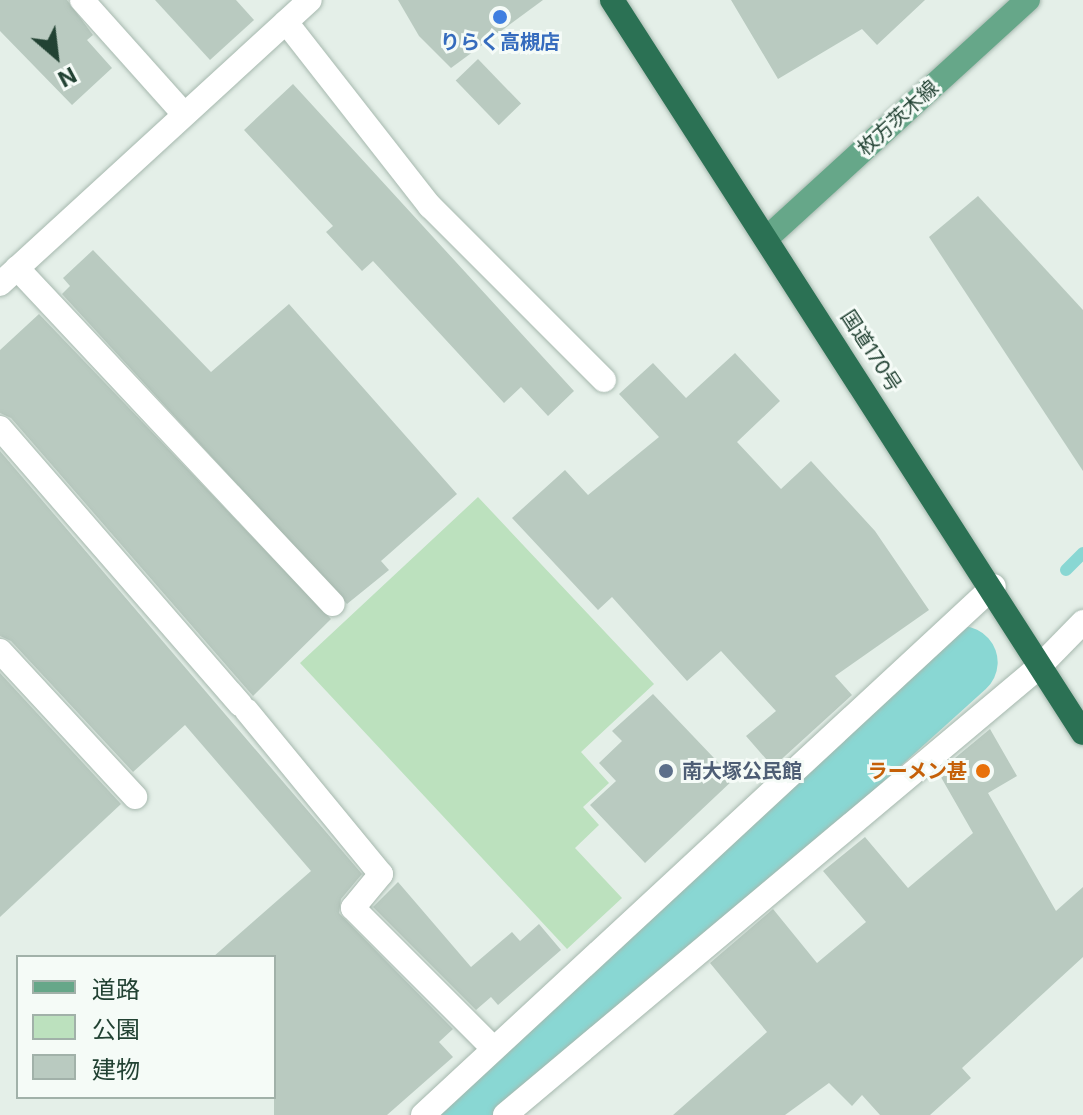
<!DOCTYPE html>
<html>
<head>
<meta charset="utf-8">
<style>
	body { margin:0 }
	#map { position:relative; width:1083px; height:1115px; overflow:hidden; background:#e4efe8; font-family:Inter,"Noto Sans JP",sans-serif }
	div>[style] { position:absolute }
	.green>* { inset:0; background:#bce1be }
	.stream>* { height:12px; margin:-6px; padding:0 6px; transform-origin:6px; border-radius:6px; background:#89d7d3 }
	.river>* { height:72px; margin:-36px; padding:0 36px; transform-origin:36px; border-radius:36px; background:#89d7d3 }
	.building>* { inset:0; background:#b9cac0; transform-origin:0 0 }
	.roads { filter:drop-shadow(0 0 2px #a6b8ae) drop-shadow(0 0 2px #a6b8ae) }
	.minor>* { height:24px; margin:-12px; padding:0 12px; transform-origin:12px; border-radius:12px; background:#fff }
	.major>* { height:24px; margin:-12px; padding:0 12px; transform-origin:12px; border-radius:12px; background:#66a789 }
	.highway>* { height:24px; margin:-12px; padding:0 12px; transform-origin:12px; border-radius:12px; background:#2b7154 }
	.dots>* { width:22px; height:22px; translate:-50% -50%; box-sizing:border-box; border:4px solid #f5fbf7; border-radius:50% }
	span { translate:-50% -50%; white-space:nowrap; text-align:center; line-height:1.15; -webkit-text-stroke:6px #f5fbf7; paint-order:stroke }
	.shop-label { font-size:20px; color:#366cbe; font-weight:700 }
	.street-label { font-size:20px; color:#224233 }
	.service-label { font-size:20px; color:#4e5e75; font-weight:700 }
	.left { translate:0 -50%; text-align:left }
	.food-label { font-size:20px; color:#c56008; font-weight:700 }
	.right { translate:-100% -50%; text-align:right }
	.legend { position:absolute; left:16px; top:955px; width:260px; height:144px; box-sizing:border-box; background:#f5fbf7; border:2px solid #a1b1a9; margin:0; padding:10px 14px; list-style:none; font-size:24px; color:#224233 }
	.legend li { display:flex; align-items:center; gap:16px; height:40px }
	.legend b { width:40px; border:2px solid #a1b1a9 }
	.north { position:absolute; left:16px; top:16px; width:80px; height:80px; -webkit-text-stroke:6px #f5fbf7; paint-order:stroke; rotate:152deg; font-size:22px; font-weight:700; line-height:32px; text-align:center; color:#224233 }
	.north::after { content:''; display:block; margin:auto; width:28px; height:36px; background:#224233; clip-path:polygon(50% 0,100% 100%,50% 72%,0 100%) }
</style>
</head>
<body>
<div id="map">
	<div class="green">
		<i style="clip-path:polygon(478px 497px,654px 684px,581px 752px,609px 783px,583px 807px,599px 825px,575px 848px,622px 898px,567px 949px,300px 663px)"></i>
	</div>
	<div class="stream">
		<i style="left:1066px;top:570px;width:24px;rotate:-45deg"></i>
	</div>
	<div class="river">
		<i style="left:461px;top:1115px;width:675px;rotate:-42.12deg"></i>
	</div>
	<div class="building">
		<i style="clip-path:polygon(0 0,67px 0,93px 35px,87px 40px,112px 68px,72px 105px,0 31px)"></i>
		<i style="clip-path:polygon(155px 0,236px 0,254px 20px,210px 60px)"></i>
		<i style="clip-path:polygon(398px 0,543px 0,451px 68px,419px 36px)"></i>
		<i style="clip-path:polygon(731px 0,925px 0,877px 45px,862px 29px,778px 79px)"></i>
		<i style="left:478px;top:59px;width:62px;height:31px;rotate:46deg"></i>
		<i style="clip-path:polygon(293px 84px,574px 391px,548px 416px,521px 387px,504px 403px,373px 261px,362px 271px,326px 232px,333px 226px,244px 130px)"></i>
		<i style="clip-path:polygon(978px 196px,1083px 310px,1083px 471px,929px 237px)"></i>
		<i style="clip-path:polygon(93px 250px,211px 372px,289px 304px,457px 494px,381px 561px,389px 570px,347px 604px,62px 294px,70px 286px,63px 278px)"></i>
		<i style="clip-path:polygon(39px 314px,331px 619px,253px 696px,11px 418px,0 413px,0 350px)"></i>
		<i style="clip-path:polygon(735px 353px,780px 401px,737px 442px,781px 489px,811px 461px,875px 531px,929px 610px,835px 676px,852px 695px,773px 767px,746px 736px,776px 711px,721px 651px,687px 681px,612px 597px,598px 610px,512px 518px,565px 470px,588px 495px,659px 437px,619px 394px,653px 363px,686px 398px)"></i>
		<i style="clip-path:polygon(0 451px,362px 874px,341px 899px,339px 913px,453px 1029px,439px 1042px,453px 1057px,387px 1115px,274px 1115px,274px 957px,213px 957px,311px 871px,185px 725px,133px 772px,11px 641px,0 636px)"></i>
		<i style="clip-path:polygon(0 673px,121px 804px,0 917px)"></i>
		<i style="clip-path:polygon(653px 694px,734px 779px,645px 863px,590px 805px,616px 781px,599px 763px,622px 741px,612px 731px)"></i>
		<i style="clip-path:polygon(990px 729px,1017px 776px,988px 793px,1056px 911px,1083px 887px,1083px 957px,962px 1068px,971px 1078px,930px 1115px,880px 1115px,862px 1095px,852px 1106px,829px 1083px,785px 1115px,673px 1115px,767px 1032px,710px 963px,773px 909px,817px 963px,866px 922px,823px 871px,865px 837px,908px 888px,973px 833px,938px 772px)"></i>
		<i style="clip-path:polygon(398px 882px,471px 967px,512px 932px,520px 941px,539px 924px,561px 950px,498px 1005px,491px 997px,476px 1010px,373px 907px)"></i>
	</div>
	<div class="roads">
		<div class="minor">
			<i style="left:82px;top:0;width:153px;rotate:48.2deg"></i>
			<i style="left:286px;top:22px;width:234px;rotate:52deg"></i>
			<i style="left:430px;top:206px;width:246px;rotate:45deg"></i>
			<i style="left:17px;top:268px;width:461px;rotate:46.8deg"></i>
			<i style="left:0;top:284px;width:420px;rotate:-42.5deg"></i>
			<i style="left:0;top:428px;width:367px;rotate:49deg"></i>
			<i style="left:0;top:651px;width:199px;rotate:47.2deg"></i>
			<i style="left:247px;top:711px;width:211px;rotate:50.6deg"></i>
			<i style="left:381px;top:874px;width:44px;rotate:129.5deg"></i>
			<i style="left:353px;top:908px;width:199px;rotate:45deg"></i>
			<i style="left:423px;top:1115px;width:778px;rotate:-42.81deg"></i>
			<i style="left:505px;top:1115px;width:697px;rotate:-40deg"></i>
			<i style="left:1039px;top:667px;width:63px;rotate:-45.6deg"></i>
		</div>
		<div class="major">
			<i style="left:768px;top:237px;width:352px;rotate:-42.4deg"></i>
		</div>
		<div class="highway">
			<i style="left:612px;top:0;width:871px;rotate:57.28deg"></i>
		</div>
	</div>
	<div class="dots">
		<i style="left:500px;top:17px;background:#3f7fe0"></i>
		<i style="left:666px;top:771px;background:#5c6f8a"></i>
		<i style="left:983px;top:771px;background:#e8710a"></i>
	</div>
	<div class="shop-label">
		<span style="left:500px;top:42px">りらく高槻店</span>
	</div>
	<div class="street-label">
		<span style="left:898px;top:118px;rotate:-42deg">枚方茨木線</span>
		<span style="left:871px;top:351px;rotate:57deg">国道170号</span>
	</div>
	<div class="service-label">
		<span class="left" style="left:682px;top:771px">南大塚公民館</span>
	</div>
	<div class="food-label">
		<span class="right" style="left:967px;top:771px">ラーメン甚</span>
	</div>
	<ul class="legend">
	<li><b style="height:10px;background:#66a789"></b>道路</li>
	<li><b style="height:22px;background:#bce1be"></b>公園</li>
	<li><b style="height:22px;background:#b9cac0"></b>建物</li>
	</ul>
	<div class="north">N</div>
</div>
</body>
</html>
